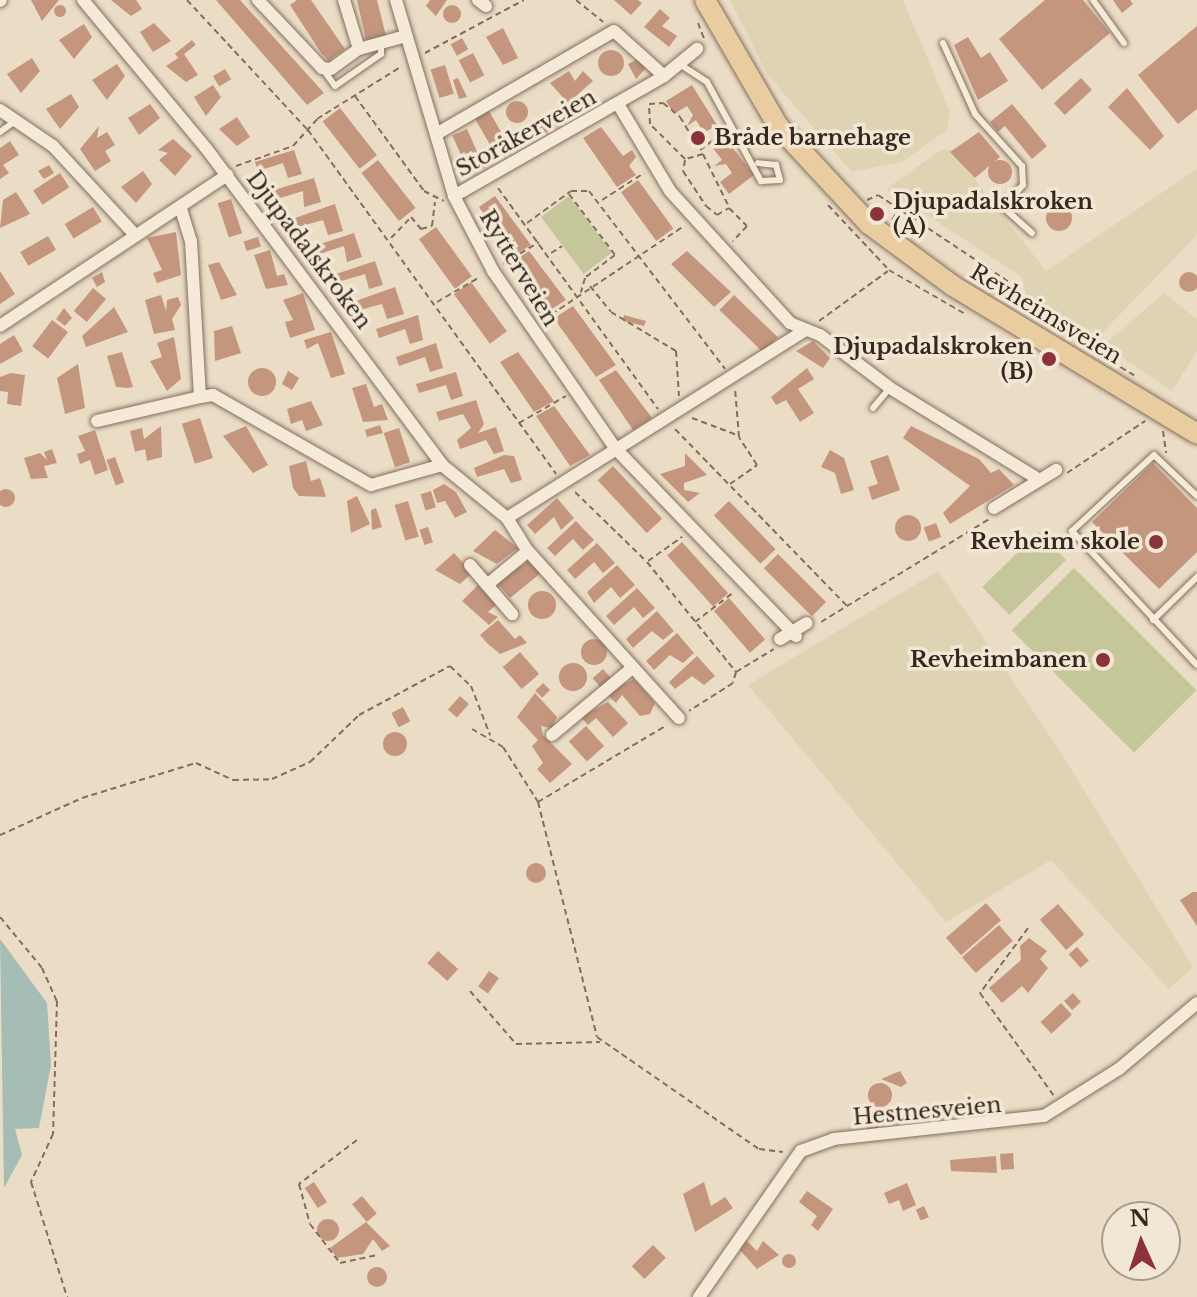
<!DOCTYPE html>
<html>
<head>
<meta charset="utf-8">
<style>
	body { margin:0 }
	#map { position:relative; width:1197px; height:1297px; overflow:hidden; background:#eadcc5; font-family:"Libre Baskerville",serif }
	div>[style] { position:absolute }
	.farmland>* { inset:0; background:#ded4b3 }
	.green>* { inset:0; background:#c5c79a; transform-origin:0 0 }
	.water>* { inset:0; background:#a6bdb5 }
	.building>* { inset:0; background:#c4967e; transform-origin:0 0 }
	.round { border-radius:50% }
	.path>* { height:2px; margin-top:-1px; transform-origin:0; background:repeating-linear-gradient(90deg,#836e5d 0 6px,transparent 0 10px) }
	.roads { filter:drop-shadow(0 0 2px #836e5d) drop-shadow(0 0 2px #836e5d) }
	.service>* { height:6px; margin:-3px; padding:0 3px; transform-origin:3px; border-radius:3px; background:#f5ead7 }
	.minor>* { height:12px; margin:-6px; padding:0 6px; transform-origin:6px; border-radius:6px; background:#f5ead7 }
	.primary>* { height:20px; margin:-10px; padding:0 10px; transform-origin:10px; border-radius:10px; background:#e9cda0 }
	.dots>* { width:22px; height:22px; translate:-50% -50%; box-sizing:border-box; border:4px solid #f2e7d4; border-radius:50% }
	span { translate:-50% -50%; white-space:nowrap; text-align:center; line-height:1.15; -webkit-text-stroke:7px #f2e7d4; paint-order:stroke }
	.street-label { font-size:22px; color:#34281f }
	.poi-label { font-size:22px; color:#34281f; font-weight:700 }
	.left { translate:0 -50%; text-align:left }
	.right { translate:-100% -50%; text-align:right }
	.north { position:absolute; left:1101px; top:1201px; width:80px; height:80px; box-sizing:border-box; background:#f2e7d4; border:2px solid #a69b8c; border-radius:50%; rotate:357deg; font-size:22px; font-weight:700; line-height:32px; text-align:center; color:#34281f }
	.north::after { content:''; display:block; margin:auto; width:28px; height:36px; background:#8c333a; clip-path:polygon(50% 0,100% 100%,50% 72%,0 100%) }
</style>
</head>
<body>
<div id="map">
	<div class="farmland">
		<i style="clip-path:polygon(730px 0,903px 0,950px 112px,947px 130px,902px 162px,852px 172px,767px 74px)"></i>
		<i style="clip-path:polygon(941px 150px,952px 150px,1046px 271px,1197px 169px,1197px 235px,1098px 337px,1030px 308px,1021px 276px,886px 189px)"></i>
		<i style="clip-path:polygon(1164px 293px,1197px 319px,1197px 351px,1172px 391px,1104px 345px)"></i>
		<i style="clip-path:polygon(938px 571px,1058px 748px,1193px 967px,1169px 989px,1051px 860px,946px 922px,748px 685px)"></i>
	</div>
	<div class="green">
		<i style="left:569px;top:196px;width:71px;height:35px;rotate:53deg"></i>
		<i style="left:1039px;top:532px;width:39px;height:79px;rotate:46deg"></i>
		<i style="left:1074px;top:568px;width:173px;height:88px;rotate:45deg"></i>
	</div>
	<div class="water">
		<i style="clip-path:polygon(0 939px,47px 1003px,51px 1065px,39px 1128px,15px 1129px,22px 1155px,4px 1188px)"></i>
	</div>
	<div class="building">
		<i style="clip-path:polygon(31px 0,59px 0,42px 21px)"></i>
		<i style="clip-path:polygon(111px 0,136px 0,142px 9px,131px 16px)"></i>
		<i style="clip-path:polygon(216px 0,240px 0,324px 93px,307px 105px)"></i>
		<i style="clip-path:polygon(297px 0,311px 0,345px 49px,329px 61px,321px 53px,290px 5px)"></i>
		<i style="clip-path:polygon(357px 0,377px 0,386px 36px,366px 40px)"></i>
		<i style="clip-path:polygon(430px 0,447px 0,436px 16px,426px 6px)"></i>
		<i style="clip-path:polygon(614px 0,638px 0,642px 3px,631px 15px)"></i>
		<i style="clip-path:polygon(1045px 0,1083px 0,1110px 33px,1042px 90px,999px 39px)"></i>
		<i style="clip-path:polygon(1113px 0,1130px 0,1133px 4px,1122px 13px)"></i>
		<i class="round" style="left:443px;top:5px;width:18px;height:18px"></i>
		<i class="round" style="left:54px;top:5px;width:12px;height:12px"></i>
		<i style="clip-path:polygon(660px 9px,670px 18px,662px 26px,677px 36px,669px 47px,644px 27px)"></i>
		<i style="clip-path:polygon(154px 23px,171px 41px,153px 52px,140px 32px)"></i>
		<i style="clip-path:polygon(84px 24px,92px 37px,74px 59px,59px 40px)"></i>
		<i style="clip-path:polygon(1197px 26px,1197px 109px,1178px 124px,1138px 75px)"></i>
		<i style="clip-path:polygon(503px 28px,518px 58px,503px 65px,486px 37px)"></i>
		<i style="clip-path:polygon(968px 37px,981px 58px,990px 52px,1008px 81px,978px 100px,954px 45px)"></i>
		<i style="left:462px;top:38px;width:13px;height:13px;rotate:61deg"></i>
		<i style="left:192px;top:40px;width:6px;height:22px;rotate:51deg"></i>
		<i class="round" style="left:598px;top:50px;width:26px;height:26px"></i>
		<i style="left:473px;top:53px;width:25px;height:16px;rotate:63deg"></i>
		<i style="clip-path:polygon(184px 54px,198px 75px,186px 82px,166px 66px)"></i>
		<i style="clip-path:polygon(32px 58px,40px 71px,21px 93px,7px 74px)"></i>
		<i style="clip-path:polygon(640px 58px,646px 68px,636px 79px,628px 64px)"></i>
		<i style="clip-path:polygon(117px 64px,125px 76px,107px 100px,92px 80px)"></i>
		<i style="left:445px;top:65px;width:30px;height:15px;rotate:73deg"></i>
		<i style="left:225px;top:69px;width:12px;height:14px;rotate:59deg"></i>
		<i style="clip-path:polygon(569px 71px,575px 81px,583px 71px,593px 81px,568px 103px,550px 83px)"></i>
		<i style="clip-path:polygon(458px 78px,467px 97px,459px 99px,453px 80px)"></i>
		<i style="left:1081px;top:78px;width:16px;height:37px;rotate:47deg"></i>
		<i style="clip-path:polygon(213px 85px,221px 97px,206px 116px,194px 97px)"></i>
		<i style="clip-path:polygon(692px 85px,717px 125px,704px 133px,696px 120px,687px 126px,693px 115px,687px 106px,674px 114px,666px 101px)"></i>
		<i style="clip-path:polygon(1127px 88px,1164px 136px,1150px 150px,1108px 107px)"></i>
		<i style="clip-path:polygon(71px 94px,79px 107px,60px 129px,46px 109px)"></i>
		<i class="round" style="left:506px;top:101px;width:22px;height:22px"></i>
		<i style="clip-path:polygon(150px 104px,160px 118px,139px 135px,128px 118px)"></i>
		<i style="clip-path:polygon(1012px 104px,1047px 146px,1032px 159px,1005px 126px,998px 132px,990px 122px)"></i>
		<i style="left:340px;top:108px;width:60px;height:22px;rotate:52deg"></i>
		<i style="left:489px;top:111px;width:30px;height:16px;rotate:60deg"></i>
		<i style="left:540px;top:116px;width:17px;height:10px;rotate:57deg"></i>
		<i style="clip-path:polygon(237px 117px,250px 137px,237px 146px,219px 129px)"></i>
		<i style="clip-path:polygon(99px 126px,97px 138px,107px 132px,115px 145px,105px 151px,111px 161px,95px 171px,80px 149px)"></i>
		<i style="clip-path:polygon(601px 127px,623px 156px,632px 150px,636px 157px,629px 166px,636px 175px,617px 187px,583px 138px)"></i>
		<i style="left:467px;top:129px;width:27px;height:16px;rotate:66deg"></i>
		<i style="clip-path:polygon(979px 132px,1000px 157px,975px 178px,950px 152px)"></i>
		<i style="clip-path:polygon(725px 138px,754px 175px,729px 194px,720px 182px,732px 173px,726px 164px,714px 166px,722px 160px,712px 147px)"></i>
		<i style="clip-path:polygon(173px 139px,192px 156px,175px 176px,159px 160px,168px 153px,158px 150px)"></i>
		<i style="clip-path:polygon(10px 141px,19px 155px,3px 165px,9px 173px,0 179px,0 148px)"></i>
		<i style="clip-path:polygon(294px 150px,302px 174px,288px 178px,283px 163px,258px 171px,255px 162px)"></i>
		<i style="left:483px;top:154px;width:13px;height:12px;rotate:63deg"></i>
		<i style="left:378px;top:160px;width:61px;height:21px;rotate:52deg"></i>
		<i class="round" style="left:988px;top:160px;width:24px;height:24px"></i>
		<i style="clip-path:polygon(49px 165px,54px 173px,44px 179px,38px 171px)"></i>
		<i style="clip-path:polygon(143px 171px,152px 184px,136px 203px,121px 187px)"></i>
		<i style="left:60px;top:173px;width:17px;height:32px;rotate:57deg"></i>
		<i style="clip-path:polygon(314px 178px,321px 202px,304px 207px,303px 191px,277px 199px,274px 190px)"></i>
		<i style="left:638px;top:180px;width:60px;height:21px;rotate:54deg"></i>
		<i style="clip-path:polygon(16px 192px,30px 214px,0 228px,3px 200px)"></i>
		<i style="clip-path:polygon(495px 196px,531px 245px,512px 257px,479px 207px)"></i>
		<i style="left:231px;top:199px;width:36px;height:14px;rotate:72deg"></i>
		<i style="clip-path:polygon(335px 204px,343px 231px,328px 235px,323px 220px,298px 227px,295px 218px)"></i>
		<i class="round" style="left:1046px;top:205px;width:26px;height:26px"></i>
		<i style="left:93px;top:207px;width:17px;height:33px;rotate:59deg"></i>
		<i style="left:436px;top:227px;width:61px;height:21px;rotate:54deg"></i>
		<i style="clip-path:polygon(176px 232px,181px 275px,157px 283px,153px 273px,162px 270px,147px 238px)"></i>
		<i style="clip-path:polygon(354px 233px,362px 257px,347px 262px,344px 246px,313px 256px,311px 247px)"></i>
		<i style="left:48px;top:236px;width:16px;height:32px;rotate:60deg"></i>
		<i style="left:258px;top:237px;width:10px;height:15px;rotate:73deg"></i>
		<i style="clip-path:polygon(270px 250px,277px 276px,284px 274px,288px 285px,266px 289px,254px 255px)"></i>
		<i style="clip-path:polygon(529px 251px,566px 300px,547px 312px,513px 262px)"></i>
		<i style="clip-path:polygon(687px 251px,731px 292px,714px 307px,671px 264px)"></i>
		<i style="clip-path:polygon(375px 261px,383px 285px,369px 289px,365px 274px,338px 282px,336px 274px)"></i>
		<i style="clip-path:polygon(219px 262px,237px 295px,221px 300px,208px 265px)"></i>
		<i style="clip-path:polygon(0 271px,15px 294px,0 304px)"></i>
		<i style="clip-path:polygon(102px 272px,105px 282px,97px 287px,92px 278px)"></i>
		<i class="round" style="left:1179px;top:272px;width:20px;height:20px"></i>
		<i style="left:471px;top:282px;width:61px;height:21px;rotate:54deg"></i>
		<i style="clip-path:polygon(395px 287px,404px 314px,387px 319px,382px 304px,356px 311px,353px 302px)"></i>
		<i style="left:93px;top:288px;width:17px;height:30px;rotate:40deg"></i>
		<i style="clip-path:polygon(303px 293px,315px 330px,290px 338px,285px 322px,293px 320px,283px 300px)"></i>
		<i style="clip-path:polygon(161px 295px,166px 311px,167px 300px,178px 297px,181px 305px,172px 319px,175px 330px,154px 334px,145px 300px)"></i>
		<i style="left:734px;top:295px;width:61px;height:21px;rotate:44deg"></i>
		<i style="clip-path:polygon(573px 306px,616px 365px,596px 377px,558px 324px,556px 317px)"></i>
		<i style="clip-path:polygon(114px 307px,128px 332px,86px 347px,82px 336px)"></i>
		<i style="clip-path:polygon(64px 308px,72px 318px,65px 326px,56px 319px)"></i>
		<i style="clip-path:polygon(418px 315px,423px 340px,410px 344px,405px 329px,379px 338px,376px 329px)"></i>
		<i style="clip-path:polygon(624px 315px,646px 321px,644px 326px,623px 321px)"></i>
		<i style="left:52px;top:320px;width:20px;height:33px;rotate:37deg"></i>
		<i style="clip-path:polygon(232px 326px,241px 353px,215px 361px,214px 331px)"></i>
		<i style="clip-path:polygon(331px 332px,345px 374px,331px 378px,318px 343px,307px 349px,304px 340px)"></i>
		<i style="clip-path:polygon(14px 335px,23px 351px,0 364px,0 344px)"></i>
		<i style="clip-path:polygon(174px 337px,181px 379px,167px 391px,150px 361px,162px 357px,157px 343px)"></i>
		<i style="clip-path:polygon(813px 341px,830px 358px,823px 368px,796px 351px)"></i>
		<i style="clip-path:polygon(436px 343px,443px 368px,430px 372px,425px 357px,399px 366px,396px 357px)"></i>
		<i style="clip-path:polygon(122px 352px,133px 387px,128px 388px,116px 387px,107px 356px)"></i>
		<i style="clip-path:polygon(518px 352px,554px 401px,534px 412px,500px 362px)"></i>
		<i style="clip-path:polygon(78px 364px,85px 408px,65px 414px,57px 378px)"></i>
		<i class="round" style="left:248px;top:368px;width:28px;height:28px"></i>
		<i style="clip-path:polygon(807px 368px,814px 379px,798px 389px,814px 413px,800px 422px,786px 400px,776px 405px,771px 397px)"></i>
		<i style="clip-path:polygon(616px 370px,652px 418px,633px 430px,599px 380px)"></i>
		<i style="clip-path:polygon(288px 371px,299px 378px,292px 390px,282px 384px)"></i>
		<i style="clip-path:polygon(456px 372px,463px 396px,451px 400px,446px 385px,419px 393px,416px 384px)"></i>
		<i style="clip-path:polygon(11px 373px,25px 375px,21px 406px,7px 404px,8px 392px,0 391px,0 377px)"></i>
		<i style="clip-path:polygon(366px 384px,374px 407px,382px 404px,388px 420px,363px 422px,352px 388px)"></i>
		<i style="clip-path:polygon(476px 400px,484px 424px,478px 433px,496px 427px,504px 451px,494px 454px,486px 440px,460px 449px,457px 440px,471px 428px,463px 414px,439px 421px,436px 412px)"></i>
		<i style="clip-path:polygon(311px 401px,323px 425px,306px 431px,302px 420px,291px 424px,287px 409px)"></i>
		<i style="clip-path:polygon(554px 406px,590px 455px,570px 466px,536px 416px)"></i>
		<i style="left:200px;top:418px;width:42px;height:19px;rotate:72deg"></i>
		<i style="clip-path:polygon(380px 425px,383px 433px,367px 437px,365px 430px)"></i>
		<i style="clip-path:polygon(161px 426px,162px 457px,147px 461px,145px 449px,135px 452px,130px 431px,142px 428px,144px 439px)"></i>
		<i style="clip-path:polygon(246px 426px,268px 465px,253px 473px,223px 436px)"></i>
		<i style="clip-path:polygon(911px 426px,979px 459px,991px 473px,999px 469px,1014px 485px,950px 524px,943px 513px,970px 486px,903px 438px)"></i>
		<i style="left:399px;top:428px;width:36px;height:16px;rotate:72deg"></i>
		<i style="clip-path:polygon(95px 430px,108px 470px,95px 475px,90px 460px,80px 464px,77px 454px,85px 451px,78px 436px)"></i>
		<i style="clip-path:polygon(52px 449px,57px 463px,44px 466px,48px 478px,31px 479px,24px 458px,40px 453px,47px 460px,44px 452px)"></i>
		<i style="clip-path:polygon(830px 450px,844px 458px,854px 490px,841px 494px,835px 473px,821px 467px)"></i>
		<i style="clip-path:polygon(685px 453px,707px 475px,684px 483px,684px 490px,700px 493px,688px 502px,660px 474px,685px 466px)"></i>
		<i style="clip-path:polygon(504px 455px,514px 456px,522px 480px,511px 483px,504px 469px,477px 477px,474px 468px)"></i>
		<i style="clip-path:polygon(888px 455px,900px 490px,872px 500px,868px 487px,878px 484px,870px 461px)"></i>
		<i style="left:115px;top:457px;width:27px;height:9px;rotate:70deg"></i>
		<i style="clip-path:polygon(306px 461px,311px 481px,320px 478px,326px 497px,299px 496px,293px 488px,289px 466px)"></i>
		<i style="clip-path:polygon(1153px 463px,1197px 508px,1197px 552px,1159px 589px,1092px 522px)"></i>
		<i style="left:613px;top:466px;width:72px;height:21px;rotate:47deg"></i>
		<i style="clip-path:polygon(444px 484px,456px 492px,467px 512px,455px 518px,445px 501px,437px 503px,433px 490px)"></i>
		<i class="round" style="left:-3px;top:489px;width:18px;height:18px"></i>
		<i style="left:431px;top:491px;width:17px;height:11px;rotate:73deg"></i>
		<i style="clip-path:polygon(357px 496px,370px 524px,351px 533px,347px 501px)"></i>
		<i style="clip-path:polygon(557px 498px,574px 518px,561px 530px,554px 517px,535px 534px,527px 525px)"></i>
		<i style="left:408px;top:501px;width:37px;height:14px;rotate:73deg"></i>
		<i style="left:729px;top:501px;width:67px;height:21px;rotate:46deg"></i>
		<i style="clip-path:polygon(376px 508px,382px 527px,372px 530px,371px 510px)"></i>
		<i class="round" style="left:895px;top:515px;width:26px;height:26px"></i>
		<i style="clip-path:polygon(576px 521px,594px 540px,583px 550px,573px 539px,555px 556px,547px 548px)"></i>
		<i style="left:936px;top:523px;width:15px;height:13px;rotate:70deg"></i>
		<i style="left:428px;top:527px;width:16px;height:9px;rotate:72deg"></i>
		<i style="clip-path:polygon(495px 530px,518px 548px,497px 564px,473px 551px)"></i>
		<i style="left:682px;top:542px;width:69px;height:20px;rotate:48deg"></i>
		<i style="clip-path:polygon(597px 543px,615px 563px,603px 573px,594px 562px,575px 579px,567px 570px)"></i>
		<i style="clip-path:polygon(454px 553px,472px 573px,460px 584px,435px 570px)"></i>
		<i style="left:778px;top:554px;width:68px;height:20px;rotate:45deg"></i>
		<i style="clip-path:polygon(530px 560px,541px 573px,510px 598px,497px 583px)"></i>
		<i style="clip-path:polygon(617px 565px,635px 585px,620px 598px,611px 587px,594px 603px,587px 592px)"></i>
		<i style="clip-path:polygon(478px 585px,496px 605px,488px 612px,498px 617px,489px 625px,462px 601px)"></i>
		<i style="clip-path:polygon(637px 588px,655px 608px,643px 618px,634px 607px,614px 625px,606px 616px)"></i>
		<i class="round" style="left:528px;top:591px;width:28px;height:28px"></i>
		<i style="left:729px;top:598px;width:55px;height:20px;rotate:49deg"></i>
		<i style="clip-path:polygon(657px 611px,674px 631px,663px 640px,652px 631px,633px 648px,626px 639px)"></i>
		<i style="clip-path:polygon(498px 620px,515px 639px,520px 635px,527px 643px,500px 654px,488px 644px,480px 635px)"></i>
		<i style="clip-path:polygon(677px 633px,694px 653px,683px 663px,670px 655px,654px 670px,646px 661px)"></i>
		<i class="round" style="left:581px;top:639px;width:26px;height:26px"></i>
		<i style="left:520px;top:652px;width:29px;height:23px;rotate:49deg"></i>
		<i style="clip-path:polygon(697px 656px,715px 676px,704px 685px,692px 676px,675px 689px,669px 682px)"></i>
		<i class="round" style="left:559px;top:663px;width:28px;height:28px"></i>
		<i style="left:603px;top:669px;width:12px;height:14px;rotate:48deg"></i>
		<i style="clip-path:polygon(634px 679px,655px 703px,650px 714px,640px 716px,622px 695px,616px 703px,606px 694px)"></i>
		<i style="left:543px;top:683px;width:10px;height:11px;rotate:45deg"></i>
		<i style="clip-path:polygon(535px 693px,557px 717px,552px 728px,541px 726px,543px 735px,572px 764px,550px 783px,537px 769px,543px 763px,532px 746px,538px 740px,517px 717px)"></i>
		<i style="left:460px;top:696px;width:12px;height:18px;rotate:42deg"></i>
		<i style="clip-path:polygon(608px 702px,628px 723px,613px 737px,596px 718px,588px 725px,581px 717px)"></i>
		<i style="left:403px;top:707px;width:16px;height:13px;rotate:63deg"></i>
		<i style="left:586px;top:726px;width:27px;height:23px;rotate:48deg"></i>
		<i class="round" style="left:383px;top:732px;width:24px;height:24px"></i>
		<i class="round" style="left:526px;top:863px;width:20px;height:20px"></i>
		<i style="clip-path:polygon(1193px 892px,1197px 892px,1197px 926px,1180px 900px)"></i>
		<i style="left:986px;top:903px;width:23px;height:53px;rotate:49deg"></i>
		<i style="left:1058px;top:904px;width:40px;height:24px;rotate:49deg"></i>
		<i style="left:999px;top:925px;width:21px;height:49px;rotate:49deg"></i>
		<i style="clip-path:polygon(1029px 938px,1047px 951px,1040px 959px,1048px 968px,1028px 993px,1022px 986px,1002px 1003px,989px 988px,1021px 960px,1020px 946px)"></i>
		<i style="left:1077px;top:947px;width:18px;height:11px;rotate:49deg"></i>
		<i style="left:438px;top:951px;width:27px;height:16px;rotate:42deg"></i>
		<i style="left:489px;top:971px;width:12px;height:19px;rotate:35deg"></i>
		<i style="left:1073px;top:993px;width:12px;height:12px;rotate:48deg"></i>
		<i style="left:1061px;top:1003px;width:16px;height:28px;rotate:47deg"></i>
		<i style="clip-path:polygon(900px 1071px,907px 1083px,901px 1087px,881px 1079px)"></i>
		<i class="round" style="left:868px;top:1083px;width:24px;height:24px"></i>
		<i style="left:867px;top:1119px;width:11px;height:11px"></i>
		<i style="left:1013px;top:1153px;width:16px;height:13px;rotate:86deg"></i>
		<i style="clip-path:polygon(996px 1156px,997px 1173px,951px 1171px,950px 1160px)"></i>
		<i style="left:314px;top:1182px;width:24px;height:11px;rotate:57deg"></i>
		<i style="clip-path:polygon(704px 1182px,711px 1206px,725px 1197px,733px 1208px,695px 1232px,683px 1194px)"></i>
		<i style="clip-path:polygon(907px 1183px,916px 1205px,903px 1211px,899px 1200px,889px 1204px,884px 1193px)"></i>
		<i style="clip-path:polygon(807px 1191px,833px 1209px,818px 1231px,811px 1225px,817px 1216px,799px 1202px)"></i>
		<i style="left:362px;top:1196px;width:23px;height:13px;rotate:50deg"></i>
		<i style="left:924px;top:1206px;width:12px;height:9px;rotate:66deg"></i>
		<i class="round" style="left:317px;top:1219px;width:22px;height:22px"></i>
		<i style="clip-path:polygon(366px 1222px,390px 1246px,382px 1251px,373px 1239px,363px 1254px,337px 1258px,330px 1248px)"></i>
		<i style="clip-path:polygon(746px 1240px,757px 1251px,763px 1241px,779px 1255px,757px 1269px,739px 1249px)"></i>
		<i style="left:653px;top:1245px;width:18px;height:30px;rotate:45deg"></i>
		<i class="round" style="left:782px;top:1254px;width:14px;height:14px"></i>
		<i class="round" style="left:367px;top:1267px;width:20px;height:20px"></i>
	</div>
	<div class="path">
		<i style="left:187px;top:0;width:178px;rotate:47.1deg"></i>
		<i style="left:308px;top:130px;width:424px;rotate:54.2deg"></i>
		<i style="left:576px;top:0;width:35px;rotate:39deg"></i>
		<i style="left:698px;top:23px;width:17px;rotate:69deg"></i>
		<i style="left:425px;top:53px;width:112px;rotate:-28.2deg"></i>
		<i style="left:355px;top:96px;width:117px;rotate:54deg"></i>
		<i style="left:424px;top:191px;width:22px;rotate:27deg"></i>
		<i style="left:703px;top:154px;width:19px;rotate:164deg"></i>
		<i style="left:685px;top:159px;width:49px;rotate:-135deg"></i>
		<i style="left:650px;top:124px;width:20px;rotate:-93deg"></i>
		<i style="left:649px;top:104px;width:14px;rotate:-4deg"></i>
		<i style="left:663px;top:103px;width:22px;rotate:39deg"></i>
		<i style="left:680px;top:117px;width:39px;rotate:59deg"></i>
		<i style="left:700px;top:150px;width:31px;rotate:-37deg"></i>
		<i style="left:703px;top:154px;width:59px;rotate:63.9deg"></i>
		<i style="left:685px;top:160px;width:11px;rotate:100deg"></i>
		<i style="left:683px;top:171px;width:42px;rotate:56.7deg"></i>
		<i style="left:706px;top:206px;width:14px;rotate:39deg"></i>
		<i style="left:717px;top:215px;width:14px;rotate:-30deg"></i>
		<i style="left:729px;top:208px;width:25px;rotate:45deg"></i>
		<i style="left:747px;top:226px;width:21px;rotate:133deg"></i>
		<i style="left:236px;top:166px;width:60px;rotate:-19.3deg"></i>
		<i style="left:293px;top:146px;width:36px;rotate:-48deg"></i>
		<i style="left:317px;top:119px;width:100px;rotate:-31.9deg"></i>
		<i style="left:498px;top:188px;width:273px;rotate:54.1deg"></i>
		<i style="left:569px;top:194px;width:76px;rotate:53deg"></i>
		<i style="left:615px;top:255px;width:38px;rotate:143deg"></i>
		<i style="left:585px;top:278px;width:15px;rotate:106deg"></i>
		<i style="left:602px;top:200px;width:50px;rotate:-32.7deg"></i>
		<i style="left:867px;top:200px;width:12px;rotate:-24deg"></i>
		<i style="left:878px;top:195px;width:164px;rotate:33.6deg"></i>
		<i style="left:1015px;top:286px;width:23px;rotate:72deg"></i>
		<i style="left:828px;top:205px;width:89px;rotate:46.8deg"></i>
		<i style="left:889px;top:270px;width:90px;rotate:30deg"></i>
		<i style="left:892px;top:220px;width:13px;rotate:-58deg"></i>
		<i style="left:527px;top:223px;width:54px;rotate:-36deg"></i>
		<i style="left:571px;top:191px;width:18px"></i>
		<i style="left:589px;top:191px;width:224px;rotate:52.6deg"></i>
		<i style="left:391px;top:238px;width:29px;rotate:-46deg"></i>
		<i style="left:411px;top:217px;width:16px;rotate:50deg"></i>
		<i style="left:421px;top:229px;width:11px;rotate:-15deg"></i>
		<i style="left:432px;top:226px;width:24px;rotate:-83deg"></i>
		<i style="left:551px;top:253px;width:13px;rotate:-32deg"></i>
		<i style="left:503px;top:264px;width:42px;rotate:-31.4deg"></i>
		<i style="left:590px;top:286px;width:33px;rotate:51deg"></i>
		<i style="left:611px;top:312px;width:76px;rotate:31deg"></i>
		<i style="left:676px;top:351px;width:45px;rotate:86.2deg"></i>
		<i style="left:437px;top:302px;width:50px;rotate:-30.2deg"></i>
		<i style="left:543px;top:320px;width:169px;rotate:-33.7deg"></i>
		<i style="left:819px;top:321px;width:85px;rotate:-35.9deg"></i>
		<i style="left:1112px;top:362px;width:26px;rotate:31deg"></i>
		<i style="left:692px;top:418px;width:48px;rotate:20.7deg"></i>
		<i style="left:519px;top:423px;width:54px;rotate:-29.9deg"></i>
		<i style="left:675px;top:429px;width:247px;rotate:45.8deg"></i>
		<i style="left:1163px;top:431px;width:22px;rotate:82deg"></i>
		<i style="left:1067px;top:473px;width:94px;rotate:-33.7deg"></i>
		<i style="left:730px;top:484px;width:33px;rotate:-35deg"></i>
		<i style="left:757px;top:465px;width:33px;rotate:-123deg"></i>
		<i style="left:739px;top:437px;width:49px;rotate:-94.7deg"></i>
		<i style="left:575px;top:492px;width:100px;rotate:44.2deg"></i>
		<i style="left:647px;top:562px;width:141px;rotate:51deg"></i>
		<i style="left:736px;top:672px;width:11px;rotate:105deg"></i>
		<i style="left:733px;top:683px;width:52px;rotate:147.5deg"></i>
		<i style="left:648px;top:561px;width:42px;rotate:-35.2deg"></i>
		<i style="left:695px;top:622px;width:49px;rotate:-37.6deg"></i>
		<i style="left:821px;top:622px;width:197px;rotate:-31.5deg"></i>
		<i style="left:736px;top:672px;width:44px;rotate:-31.2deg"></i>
		<i style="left:472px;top:729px;width:36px;rotate:30deg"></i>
		<i style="left:503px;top:747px;width:65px;rotate:57.5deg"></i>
		<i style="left:538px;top:802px;width:242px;rotate:75.9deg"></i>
		<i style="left:597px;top:1037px;width:197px;rotate:34.7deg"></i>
		<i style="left:759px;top:1149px;width:24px;rotate:7deg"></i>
		<i style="left:538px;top:802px;width:150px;rotate:-30.8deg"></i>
		<i style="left:0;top:835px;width:90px;rotate:-24.3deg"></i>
		<i style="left:82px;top:798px;width:119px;rotate:-17.1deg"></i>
		<i style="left:196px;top:763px;width:41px;rotate:24.7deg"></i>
		<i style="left:233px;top:780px;width:39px;rotate:-1deg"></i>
		<i style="left:272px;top:779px;width:42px;rotate:-24.1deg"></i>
		<i style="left:310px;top:762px;width:68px;rotate:-43.8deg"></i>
		<i style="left:359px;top:715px;width:103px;rotate:-28.3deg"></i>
		<i style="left:450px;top:666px;width:29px;rotate:44deg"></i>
		<i style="left:471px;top:686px;width:53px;rotate:68.8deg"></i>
		<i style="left:0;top:917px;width:66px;rotate:50.5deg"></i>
		<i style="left:42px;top:968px;width:36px;rotate:66deg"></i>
		<i style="left:57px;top:1001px;width:133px;rotate:91.7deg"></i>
		<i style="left:53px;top:1134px;width:53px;rotate:114.6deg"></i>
		<i style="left:31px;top:1182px;width:121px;rotate:72.6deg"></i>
		<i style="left:1028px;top:928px;width:81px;rotate:126.4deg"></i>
		<i style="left:980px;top:993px;width:127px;rotate:54.3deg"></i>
		<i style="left:470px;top:991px;width:70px;rotate:49deg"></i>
		<i style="left:516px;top:1044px;width:84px;rotate:-1.4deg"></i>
		<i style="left:357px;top:1140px;width:73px;rotate:142.8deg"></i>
		<i style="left:299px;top:1184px;width:41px;rotate:74.6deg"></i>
		<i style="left:310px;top:1224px;width:49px;rotate:52.4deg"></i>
		<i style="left:340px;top:1263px;width:38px;rotate:-12deg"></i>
	</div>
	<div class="roads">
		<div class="service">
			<i style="left:1093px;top:0;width:53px;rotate:54.2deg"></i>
			<i style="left:943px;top:43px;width:78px;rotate:65.7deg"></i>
			<i style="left:975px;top:114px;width:70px;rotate:47.9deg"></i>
			<i style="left:1022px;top:166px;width:19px;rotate:87deg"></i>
			<i style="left:1023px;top:185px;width:30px;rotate:132deg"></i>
			<i style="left:1003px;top:207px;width:39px;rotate:42deg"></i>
			<i style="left:681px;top:65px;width:31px;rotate:33deg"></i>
			<i style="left:707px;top:82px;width:113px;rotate:61.4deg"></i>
			<i style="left:761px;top:181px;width:19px;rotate:-3deg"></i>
			<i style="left:780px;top:180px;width:16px;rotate:-105deg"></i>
			<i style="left:776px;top:165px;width:18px;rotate:-174deg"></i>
			<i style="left:322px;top:68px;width:22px;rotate:54deg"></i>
			<i style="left:335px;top:86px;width:56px;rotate:-34.8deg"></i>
			<i style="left:381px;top:54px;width:9px;rotate:-90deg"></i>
			<i style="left:0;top:132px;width:19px;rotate:-36deg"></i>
			<i style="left:873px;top:408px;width:26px;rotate:-50deg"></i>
			<i style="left:1197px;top:496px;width:59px;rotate:-136.4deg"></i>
			<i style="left:1154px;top:455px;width:112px;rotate:137.2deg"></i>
			<i style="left:1072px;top:531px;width:183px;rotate:47deg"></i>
			<i style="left:1153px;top:620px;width:62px;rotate:-44.3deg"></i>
		</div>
		<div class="minor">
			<i style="left:83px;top:0;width:192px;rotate:50.3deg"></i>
			<i style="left:206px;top:148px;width:395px;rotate:53.3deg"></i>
			<i style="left:442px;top:465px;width:84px;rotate:39.2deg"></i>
			<i style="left:258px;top:0;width:93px;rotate:46.7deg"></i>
			<i style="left:322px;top:68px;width:9px;rotate:6deg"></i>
			<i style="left:331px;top:69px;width:34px;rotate:-36deg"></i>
			<i style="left:359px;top:49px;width:51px;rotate:-107deg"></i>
			<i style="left:396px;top:0;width:204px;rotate:73.5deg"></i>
			<i style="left:454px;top:196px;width:85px;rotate:62.5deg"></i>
			<i style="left:493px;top:271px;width:215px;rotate:55.4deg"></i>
			<i style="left:615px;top:448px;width:261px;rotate:46.1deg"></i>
			<i style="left:478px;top:0;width:10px;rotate:37deg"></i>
			<i style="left:0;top:1px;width:1px;rotate:-45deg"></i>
			<i style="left:359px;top:49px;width:49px;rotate:-15.5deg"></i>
			<i style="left:618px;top:104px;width:101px;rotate:59.1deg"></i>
			<i style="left:670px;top:191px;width:178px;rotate:47.7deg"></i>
			<i style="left:790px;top:323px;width:32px;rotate:22deg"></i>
			<i style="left:820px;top:335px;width:88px;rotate:37.1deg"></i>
			<i style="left:890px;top:388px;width:174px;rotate:31.6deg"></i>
			<i style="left:0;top:110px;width:64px;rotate:34.2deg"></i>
			<i style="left:53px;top:146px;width:122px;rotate:47.3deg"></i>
			<i style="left:438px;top:133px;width:203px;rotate:-30.1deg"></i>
			<i style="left:614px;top:31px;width:67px;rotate:42deg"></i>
			<i style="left:454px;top:196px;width:242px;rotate:-29.7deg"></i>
			<i style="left:664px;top:76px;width:43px;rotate:-39.3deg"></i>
			<i style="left:181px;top:209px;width:34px;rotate:73deg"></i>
			<i style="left:191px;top:241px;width:156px;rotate:86.7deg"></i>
			<i style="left:200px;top:397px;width:13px;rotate:-9deg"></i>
			<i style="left:213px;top:395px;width:182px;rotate:29.7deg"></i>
			<i style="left:371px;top:485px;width:74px;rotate:-15.7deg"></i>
			<i style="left:0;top:326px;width:273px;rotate:-33.6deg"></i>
			<i style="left:97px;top:421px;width:106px;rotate:-13.1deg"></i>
			<i style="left:994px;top:508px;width:73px;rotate:-31.5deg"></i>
			<i style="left:507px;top:518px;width:353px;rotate:-32.2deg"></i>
			<i style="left:507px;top:518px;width:39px;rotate:58deg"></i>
			<i style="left:528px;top:551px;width:225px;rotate:47.9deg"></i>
			<i style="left:470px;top:565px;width:65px;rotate:49.4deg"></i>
			<i style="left:487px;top:585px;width:53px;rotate:-39.7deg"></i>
			<i style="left:780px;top:639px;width:31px;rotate:-31deg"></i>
			<i style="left:552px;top:735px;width:104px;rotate:-39.9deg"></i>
			<i style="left:699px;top:1297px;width:178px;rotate:-55.1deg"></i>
			<i style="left:801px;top:1151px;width:35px;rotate:-20deg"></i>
			<i style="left:834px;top:1139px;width:211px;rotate:-6.3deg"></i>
			<i style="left:1044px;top:1116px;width:89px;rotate:-32.1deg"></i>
			<i style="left:1119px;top:1069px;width:102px;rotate:-40.2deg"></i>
		</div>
		<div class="primary">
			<i style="left:705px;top:0;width:146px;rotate:59.9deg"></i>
			<i style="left:778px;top:126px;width:134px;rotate:47.1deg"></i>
			<i style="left:869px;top:224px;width:104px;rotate:36.4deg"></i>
			<i style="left:953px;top:286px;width:285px;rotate:31.2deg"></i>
		</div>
	</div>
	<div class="dots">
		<i style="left:698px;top:138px;background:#8c333a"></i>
		<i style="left:877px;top:214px;background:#8c333a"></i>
		<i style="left:1049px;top:359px;background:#8c333a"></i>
		<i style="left:1156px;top:542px;background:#8c333a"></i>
		<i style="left:1103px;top:660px;background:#8c333a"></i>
	</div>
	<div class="street-label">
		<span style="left:526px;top:133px;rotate:-29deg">Storåkerveien</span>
		<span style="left:309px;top:250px;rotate:53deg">Djupadalskroken</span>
		<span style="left:519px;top:268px;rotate:59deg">Rytterveien</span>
		<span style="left:1046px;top:314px;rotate:31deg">Revheimsveien</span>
		<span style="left:927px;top:1111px;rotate:-5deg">Hestnesveien</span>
	</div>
	<div class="poi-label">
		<span class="left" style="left:714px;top:138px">Bråde barnehage</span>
		<span class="left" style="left:893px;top:214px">Djupadalskroken<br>(A)</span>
		<span class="right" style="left:1033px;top:359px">Djupadalskroken<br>(B)</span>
		<span class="right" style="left:1140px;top:542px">Revheim skole</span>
		<span class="right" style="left:1087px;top:660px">Revheimbanen</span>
	</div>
	<div class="north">N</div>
</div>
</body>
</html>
